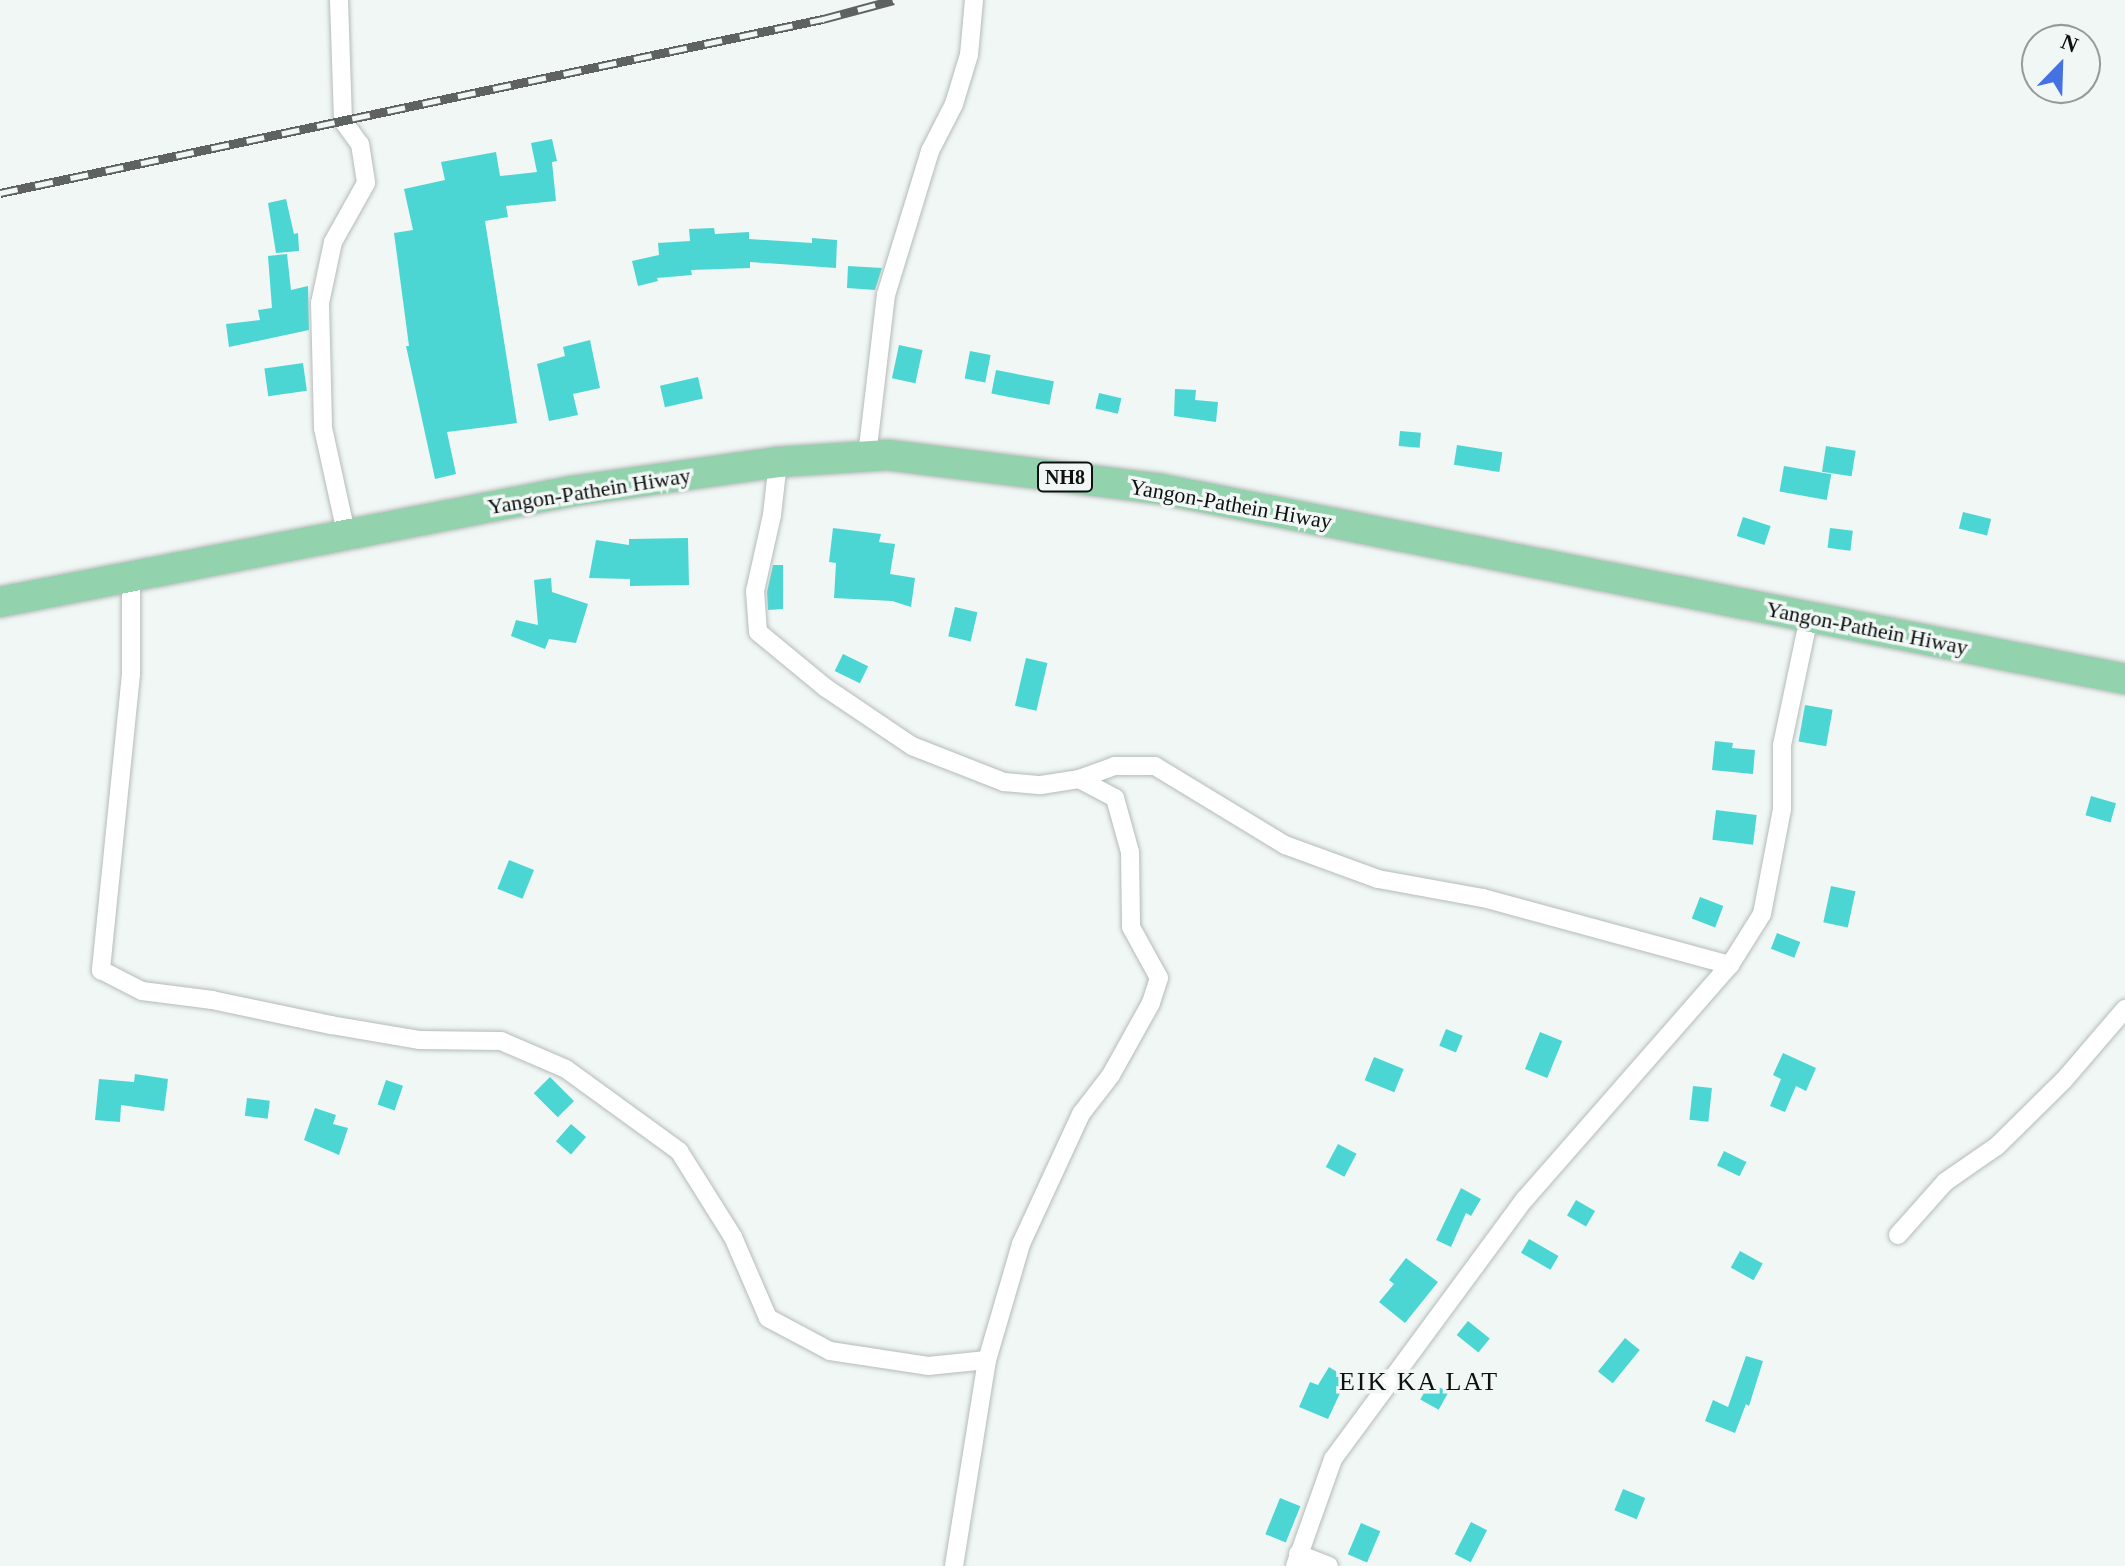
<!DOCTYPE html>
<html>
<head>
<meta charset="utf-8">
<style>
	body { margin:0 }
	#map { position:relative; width:2125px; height:1566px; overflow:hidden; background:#f0f7f5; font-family:Georgia,serif }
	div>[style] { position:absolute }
	.building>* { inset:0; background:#4cd6d3; transform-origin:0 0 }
	.roads { filter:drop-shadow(0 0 2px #b5bbb9) drop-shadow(0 0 2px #b5bbb9) }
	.minor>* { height:18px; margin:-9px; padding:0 9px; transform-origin:9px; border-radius:9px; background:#fff }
	.trunk>* { height:30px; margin:-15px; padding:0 15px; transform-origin:15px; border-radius:15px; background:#92d2ac }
	.rail>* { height:9px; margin-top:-4.5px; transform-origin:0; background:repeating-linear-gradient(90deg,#f0f7f5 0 18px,#5e6261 0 36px); box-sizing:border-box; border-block:2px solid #5e6261 }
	span { translate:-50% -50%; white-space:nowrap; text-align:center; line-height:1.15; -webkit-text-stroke:7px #f0f7f5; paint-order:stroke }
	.shield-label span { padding:2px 6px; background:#f0f7f5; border:2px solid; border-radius:6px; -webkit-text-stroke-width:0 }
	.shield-label { font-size:20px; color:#0f1110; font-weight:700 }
	.street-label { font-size:22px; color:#0f1110 }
	.quarter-label { font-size:26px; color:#0f1110; letter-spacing:2px }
	.north { position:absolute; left:2021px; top:24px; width:80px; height:80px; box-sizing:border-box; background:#f0f7f5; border:2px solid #969b99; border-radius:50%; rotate:23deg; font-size:22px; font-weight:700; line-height:32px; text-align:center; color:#0f1110 }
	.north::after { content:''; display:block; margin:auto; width:28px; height:36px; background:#4472e3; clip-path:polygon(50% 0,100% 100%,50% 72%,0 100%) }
</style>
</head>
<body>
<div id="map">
	<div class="building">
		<i style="clip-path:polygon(552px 139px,557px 161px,552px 162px,556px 201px,506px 206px,508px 217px,485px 221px,517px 423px,447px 432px,456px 474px,435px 479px,406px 346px,409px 346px,394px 233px,413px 230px,404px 189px,445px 180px,441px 162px,496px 152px,500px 176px,537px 172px,531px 143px)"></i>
		<i style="clip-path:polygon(286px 199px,294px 234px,298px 233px,299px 251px,276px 253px,268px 203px)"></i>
		<i style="clip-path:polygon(714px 228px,715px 234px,749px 232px,749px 239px,812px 243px,812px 238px,837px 240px,836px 268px,750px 262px,750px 268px,691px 270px,692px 275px,657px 278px,658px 281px,638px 286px,632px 261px,659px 255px,658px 243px,690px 241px,689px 229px)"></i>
		<i style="clip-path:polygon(287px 254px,291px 290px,308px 286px,309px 330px,229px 347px,226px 324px,260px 320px,258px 310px,272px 308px,268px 256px)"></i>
		<i style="clip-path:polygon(848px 266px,882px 268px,875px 290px,847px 288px)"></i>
		<i style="clip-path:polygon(590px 340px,600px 388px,573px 394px,578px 415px,549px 421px,537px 364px,565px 356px,563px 347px)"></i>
		<i style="left:899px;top:345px;width:24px;height:34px;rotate:12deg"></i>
		<i style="left:970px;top:351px;width:21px;height:28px;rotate:11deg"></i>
		<i style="left:303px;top:363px;width:28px;height:39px;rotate:82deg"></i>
		<i style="left:996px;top:370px;width:59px;height:24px;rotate:11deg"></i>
		<i style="left:698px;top:377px;width:22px;height:39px;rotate:77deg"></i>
		<i style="clip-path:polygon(1175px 389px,1196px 390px,1195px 400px,1218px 402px,1216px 422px,1174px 416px)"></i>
		<i style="left:1099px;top:393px;width:23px;height:16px;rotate:13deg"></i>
		<i style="left:1400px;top:431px;width:21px;height:15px;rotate:5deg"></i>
		<i style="left:1457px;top:445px;width:46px;height:20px;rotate:9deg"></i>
		<i style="left:1826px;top:446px;width:30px;height:26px;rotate:9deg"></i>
		<i style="left:1784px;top:466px;width:48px;height:26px;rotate:10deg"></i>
		<i style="left:1963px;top:512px;width:29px;height:17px;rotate:14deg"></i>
		<i style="left:1743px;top:517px;width:29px;height:20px;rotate:18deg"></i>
		<i style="clip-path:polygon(833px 528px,881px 534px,879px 542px,895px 544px,890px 574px,915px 578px,911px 607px,892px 601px,834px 598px,836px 563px,829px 562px)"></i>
		<i style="left:1830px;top:528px;width:23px;height:20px;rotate:7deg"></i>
		<i style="clip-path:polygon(688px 538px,689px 585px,630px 586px,630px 579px,589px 578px,596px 540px,629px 545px,629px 539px)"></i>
		<i style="clip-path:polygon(773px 565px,783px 565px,783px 609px,768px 610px,767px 592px)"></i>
		<i style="clip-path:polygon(551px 578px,552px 592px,588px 604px,576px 643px,549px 639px,545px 649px,511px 636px,516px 620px,538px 625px,534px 580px)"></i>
		<i style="left:955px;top:607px;width:23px;height:30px;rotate:13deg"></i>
		<i style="left:843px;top:654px;width:28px;height:19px;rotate:26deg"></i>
		<i style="left:1026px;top:658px;width:22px;height:49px;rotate:13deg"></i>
		<i style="left:1805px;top:705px;width:28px;height:37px;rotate:10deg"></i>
		<i style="clip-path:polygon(1715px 741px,1733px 743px,1732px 748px,1755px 750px,1753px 774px,1712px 770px)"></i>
		<i style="left:2091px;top:796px;width:26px;height:20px;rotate:16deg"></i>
		<i style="left:1716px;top:810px;width:41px;height:30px;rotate:7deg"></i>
		<i style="left:509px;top:860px;width:27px;height:31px;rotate:22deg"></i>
		<i style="left:1831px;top:886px;width:25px;height:37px;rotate:12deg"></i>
		<i style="left:1700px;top:897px;width:25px;height:23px;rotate:21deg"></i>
		<i style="left:1777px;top:933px;width:25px;height:17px;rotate:21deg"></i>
		<i style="left:1446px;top:1029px;width:18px;height:18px;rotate:22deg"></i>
		<i style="left:1540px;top:1032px;width:24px;height:40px;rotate:22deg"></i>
		<i style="clip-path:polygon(1783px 1053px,1816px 1068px,1806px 1091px,1796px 1086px,1785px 1112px,1770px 1106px,1781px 1079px,1773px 1075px)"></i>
		<i style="left:1374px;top:1057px;width:32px;height:25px;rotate:22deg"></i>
		<i style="clip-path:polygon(135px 1074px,168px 1079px,164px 1111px,121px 1105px,120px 1122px,95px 1120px,99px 1079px,134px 1082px)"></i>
		<i style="left:550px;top:1077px;width:34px;height:23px;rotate:45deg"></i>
		<i style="left:386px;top:1080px;width:18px;height:26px;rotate:19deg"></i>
		<i style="left:1693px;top:1086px;width:19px;height:34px;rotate:6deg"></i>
		<i style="left:247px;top:1098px;width:23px;height:18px;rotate:7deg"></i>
		<i style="clip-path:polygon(315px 1108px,336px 1115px,333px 1124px,348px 1128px,339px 1155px,304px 1140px)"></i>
		<i style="left:571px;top:1124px;width:20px;height:23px;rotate:41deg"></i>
		<i style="left:1338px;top:1144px;width:21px;height:26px;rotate:28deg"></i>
		<i style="left:1724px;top:1151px;width:25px;height:16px;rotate:26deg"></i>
		<i style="clip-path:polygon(1461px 1188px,1481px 1199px,1471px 1216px,1466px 1213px,1451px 1247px,1436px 1240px)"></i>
		<i style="left:1576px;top:1200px;width:22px;height:18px;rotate:30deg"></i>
		<i style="left:1529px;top:1239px;width:34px;height:16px;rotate:30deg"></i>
		<i style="left:1740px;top:1251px;width:26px;height:19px;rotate:29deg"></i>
		<i style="clip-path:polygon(1406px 1258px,1438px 1282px,1405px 1323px,1379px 1302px,1394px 1284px,1389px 1280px)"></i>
		<i style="left:1468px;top:1321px;width:28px;height:18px;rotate:39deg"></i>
		<i style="left:1625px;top:1338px;width:19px;height:43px;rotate:39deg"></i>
		<i style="clip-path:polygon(1746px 1356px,1763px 1361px,1749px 1406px,1746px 1404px,1735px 1433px,1705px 1421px,1713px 1400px,1728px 1407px)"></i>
		<i style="clip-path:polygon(1329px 1367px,1347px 1378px,1328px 1419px,1299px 1407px,1310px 1382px,1318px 1385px)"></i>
		<i style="left:1430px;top:1382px;width:21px;height:20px;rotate:29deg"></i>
		<i style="left:1623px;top:1489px;width:24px;height:23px;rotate:22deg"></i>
		<i style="left:1280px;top:1498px;width:22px;height:39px;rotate:22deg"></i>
		<i style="left:1471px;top:1522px;width:18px;height:36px;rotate:27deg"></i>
		<i style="left:1361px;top:1523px;width:21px;height:34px;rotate:23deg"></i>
	</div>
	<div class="roads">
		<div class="minor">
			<i style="left:339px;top:0;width:121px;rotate:88.1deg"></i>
			<i style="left:343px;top:121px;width:29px;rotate:54deg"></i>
			<i style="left:360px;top:144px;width:39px;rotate:81deg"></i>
			<i style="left:366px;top:183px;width:68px;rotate:119.2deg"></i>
			<i style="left:333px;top:242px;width:62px;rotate:102deg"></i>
			<i style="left:320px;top:303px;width:125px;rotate:88.6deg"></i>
			<i style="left:323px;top:428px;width:107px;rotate:77.6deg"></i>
			<i style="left:867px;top:456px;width:162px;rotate:-83.3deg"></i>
			<i style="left:886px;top:295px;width:151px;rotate:-73deg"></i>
			<i style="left:930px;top:151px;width:53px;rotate:-62.9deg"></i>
			<i style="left:954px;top:104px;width:51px;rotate:-73deg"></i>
			<i style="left:969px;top:55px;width:55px;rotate:-84.8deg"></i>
			<i style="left:778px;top:462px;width:53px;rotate:96.5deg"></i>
			<i style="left:772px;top:515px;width:78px;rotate:102.6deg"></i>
			<i style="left:755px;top:591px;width:41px;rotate:85.8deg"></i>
			<i style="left:758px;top:632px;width:88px;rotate:39.5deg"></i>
			<i style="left:826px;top:688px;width:104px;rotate:34deg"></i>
			<i style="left:912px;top:746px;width:99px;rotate:21.4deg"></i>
			<i style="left:1004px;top:782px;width:37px;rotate:5deg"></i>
			<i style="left:1041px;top:785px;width:38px;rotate:-9deg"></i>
			<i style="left:1079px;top:779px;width:41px;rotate:27.8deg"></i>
			<i style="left:1115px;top:798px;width:56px;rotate:74.5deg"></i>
			<i style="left:1130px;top:852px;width:75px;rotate:89.2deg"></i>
			<i style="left:1131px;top:927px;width:58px;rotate:61.2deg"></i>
			<i style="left:1159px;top:978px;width:26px;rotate:108deg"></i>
			<i style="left:1151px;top:1003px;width:82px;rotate:119.1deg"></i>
			<i style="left:1111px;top:1075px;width:49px;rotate:127.6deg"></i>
			<i style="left:1081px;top:1114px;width:143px;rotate:114.8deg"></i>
			<i style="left:1021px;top:1244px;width:121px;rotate:106.3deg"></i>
			<i style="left:987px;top:1360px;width:209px;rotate:99.1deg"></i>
			<i style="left:131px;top:576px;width:98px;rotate:90deg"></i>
			<i style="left:131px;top:674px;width:298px;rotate:95.8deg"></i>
			<i style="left:101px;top:970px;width:46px;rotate:27.1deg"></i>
			<i style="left:142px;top:991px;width:71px;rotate:7.3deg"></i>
			<i style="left:212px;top:1000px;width:122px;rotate:11.9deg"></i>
			<i style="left:331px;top:1025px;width:89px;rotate:9.7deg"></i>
			<i style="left:419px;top:1040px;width:82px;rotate:0.7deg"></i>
			<i style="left:501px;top:1041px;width:71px;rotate:23.3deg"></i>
			<i style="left:566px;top:1069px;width:140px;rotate:36deg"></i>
			<i style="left:679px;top:1151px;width:102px;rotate:57.9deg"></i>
			<i style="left:733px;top:1237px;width:88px;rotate:66.6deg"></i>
			<i style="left:768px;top:1318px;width:70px;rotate:28deg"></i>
			<i style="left:830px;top:1351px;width:99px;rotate:8.7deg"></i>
			<i style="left:928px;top:1366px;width:59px;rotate:-5.8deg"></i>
			<i style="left:1079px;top:779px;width:37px;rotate:-20deg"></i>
			<i style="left:1114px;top:766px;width:41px"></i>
			<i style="left:1155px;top:766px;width:152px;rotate:31.3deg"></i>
			<i style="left:1285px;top:845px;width:99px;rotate:20.1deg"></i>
			<i style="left:1378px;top:879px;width:107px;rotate:10.3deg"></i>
			<i style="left:1483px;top:898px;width:256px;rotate:15.2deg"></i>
			<i style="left:1898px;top:1235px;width:71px;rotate:-48.4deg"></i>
			<i style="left:1945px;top:1182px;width:63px;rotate:-34.7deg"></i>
			<i style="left:1997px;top:1146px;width:94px;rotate:-44.6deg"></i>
			<i style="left:2064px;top:1080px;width:94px;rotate:-49.3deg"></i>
			<i style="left:1298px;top:1554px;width:33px;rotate:21deg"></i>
			<i style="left:1295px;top:1566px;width:114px;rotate:-70.4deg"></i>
			<i style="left:1333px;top:1459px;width:323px;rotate:-53.6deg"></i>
			<i style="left:1525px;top:1199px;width:311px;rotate:-48.8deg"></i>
			<i style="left:1730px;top:965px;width:60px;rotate:-57.9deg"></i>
			<i style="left:1762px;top:914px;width:107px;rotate:-79.2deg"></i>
			<i style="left:1782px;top:809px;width:64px;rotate:-90deg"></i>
			<i style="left:1782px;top:745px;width:131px;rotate:-78.1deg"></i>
		</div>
		<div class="trunk">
			<i style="left:0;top:602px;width:583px;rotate:-10.98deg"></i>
			<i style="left:572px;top:491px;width:208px;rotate:-8deg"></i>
			<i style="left:778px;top:462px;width:110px;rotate:-3.6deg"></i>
			<i style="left:888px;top:455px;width:275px;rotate:7.1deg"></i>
			<i style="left:1161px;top:489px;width:983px;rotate:11.15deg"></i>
		</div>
	</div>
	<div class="rail">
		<i style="left:0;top:193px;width:841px;rotate:-11.94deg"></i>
		<i style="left:823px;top:19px;width:73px;rotate:-15deg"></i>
	</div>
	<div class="shield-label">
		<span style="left:1065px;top:477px">NH8</span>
	</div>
	<div class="street-label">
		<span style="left:589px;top:491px;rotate:-9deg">Yangon-Pathein Hiway</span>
		<span style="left:1231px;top:504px;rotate:10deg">Yangon-Pathein Hiway</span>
		<span style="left:1867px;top:628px;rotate:11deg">Yangon-Pathein Hiway</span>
	</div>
	<div class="quarter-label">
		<span style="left:1419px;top:1382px">EIK KA LAT</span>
	</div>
	<div class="north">N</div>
</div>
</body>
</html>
